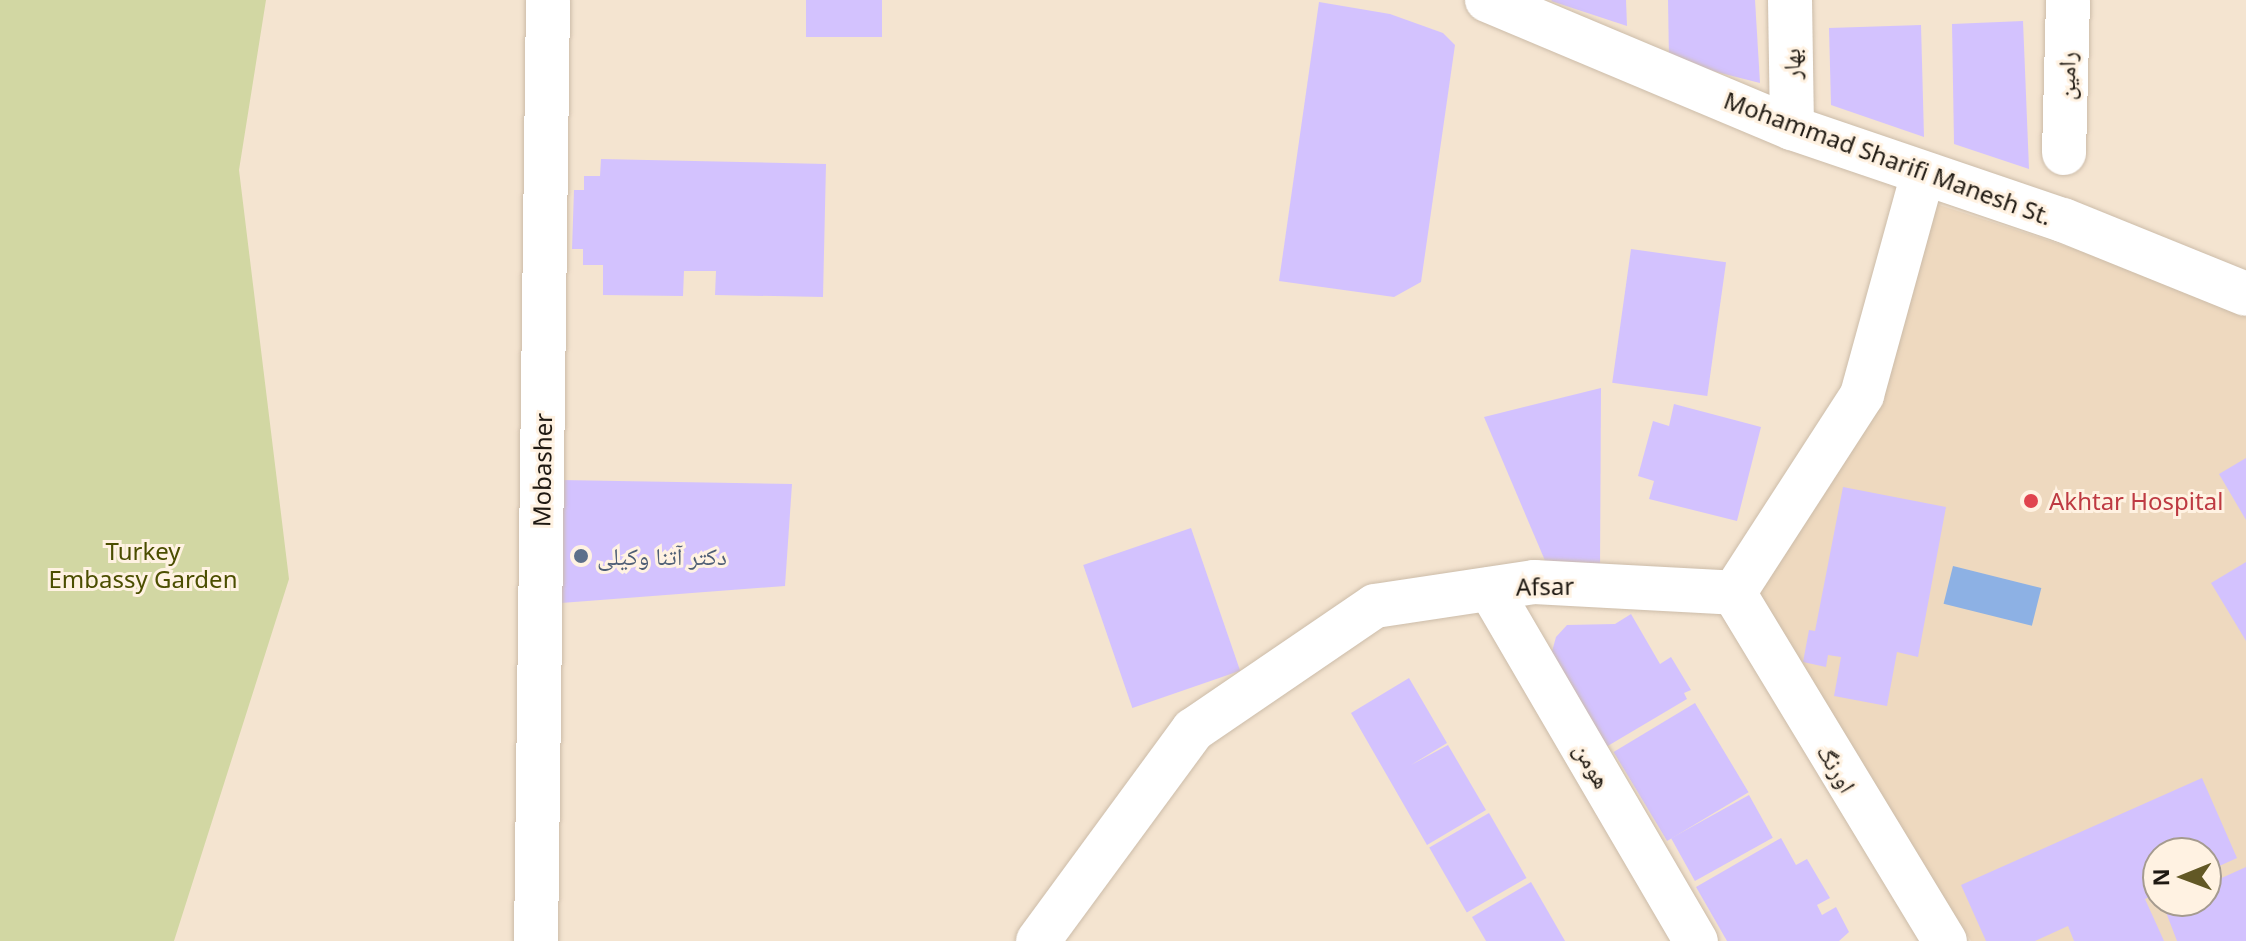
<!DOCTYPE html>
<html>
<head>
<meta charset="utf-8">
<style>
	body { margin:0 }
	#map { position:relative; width:2246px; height:941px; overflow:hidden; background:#f4e4d0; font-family:"Noto Sans","Noto Naskh Arabic",sans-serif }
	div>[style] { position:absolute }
	.built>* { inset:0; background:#eed9bf }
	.green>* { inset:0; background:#d2d7a3 }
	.water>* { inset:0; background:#8db1e4; transform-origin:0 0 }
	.building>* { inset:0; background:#d3c2fe; transform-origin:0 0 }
	.roads { filter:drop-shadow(0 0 2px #ccbca9) drop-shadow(0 0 2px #ccbca9) }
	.minor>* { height:44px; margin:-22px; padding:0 22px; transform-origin:22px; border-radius:22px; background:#fff }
	.dots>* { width:22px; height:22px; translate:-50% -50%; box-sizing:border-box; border:4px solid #fff2e2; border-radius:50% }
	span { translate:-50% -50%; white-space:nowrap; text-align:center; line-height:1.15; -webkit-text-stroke:6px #fff2e2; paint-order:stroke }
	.street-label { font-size:24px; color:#1f1912 }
	.health-label { font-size:24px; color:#be3a42 }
	.left { translate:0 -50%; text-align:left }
	.park-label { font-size:24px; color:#4b4e00 }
	.service-label { font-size:24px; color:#4e5e75 }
	.north { position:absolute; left:2142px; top:837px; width:80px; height:80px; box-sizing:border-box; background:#fff2e2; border:2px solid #a59b8f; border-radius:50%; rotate:269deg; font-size:22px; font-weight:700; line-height:32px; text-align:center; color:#1f1912 }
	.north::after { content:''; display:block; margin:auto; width:28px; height:36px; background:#625825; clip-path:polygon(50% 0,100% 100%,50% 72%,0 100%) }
</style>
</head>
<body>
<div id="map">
	<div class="built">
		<i style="clip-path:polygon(evenodd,1933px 203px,2222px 297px,2246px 315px,2246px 941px,1971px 941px,1756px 598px,1933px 203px,2158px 853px,2206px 853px,2206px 901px,2158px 901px,2158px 853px)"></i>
	</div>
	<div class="green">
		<i style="clip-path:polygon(0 0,266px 0,239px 170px,289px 579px,174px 941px,0 941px)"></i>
	</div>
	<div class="water">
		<i style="left:1953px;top:566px;width:91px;height:39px;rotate:14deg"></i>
	</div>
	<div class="building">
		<i style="left:806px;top:0;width:76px;height:37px"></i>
		<i style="clip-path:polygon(1626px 0,1627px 26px,1551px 1px,1552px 0)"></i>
		<i style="clip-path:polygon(1668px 0,1755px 0,1760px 83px,1669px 60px)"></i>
		<i style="clip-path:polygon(1319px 2px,1390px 14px,1443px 33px,1455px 45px,1421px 282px,1394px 297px,1279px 281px)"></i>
		<i style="clip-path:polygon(2023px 21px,2029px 169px,1954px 144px,1952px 24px)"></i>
		<i style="clip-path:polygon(1921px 25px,1924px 137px,1831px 105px,1829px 28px)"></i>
		<i style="clip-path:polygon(601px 159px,826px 164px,823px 297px,715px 295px,716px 271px,684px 271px,683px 296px,603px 295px,603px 265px,583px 265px,583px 249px,572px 249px,574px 190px,584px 190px,584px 176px,600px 176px)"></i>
		<i style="left:1631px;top:249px;width:96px;height:135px;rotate:8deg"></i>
		<i style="clip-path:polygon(1601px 388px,1600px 572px,1549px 570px,1484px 417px)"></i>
		<i style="clip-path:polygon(1674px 404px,1761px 427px,1737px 521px,1649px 499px,1654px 481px,1638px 476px,1653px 421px,1669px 426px)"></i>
		<i style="clip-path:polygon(2246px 458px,2246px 520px,2219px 474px)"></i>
		<i style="clip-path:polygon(560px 480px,792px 484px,785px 586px,561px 603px)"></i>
		<i style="clip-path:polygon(1843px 487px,1946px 507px,1918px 657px,1897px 652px,1887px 706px,1834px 696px,1841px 657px,1828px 655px,1826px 667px,1803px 662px,1809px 630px,1815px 631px)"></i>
		<i style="left:1191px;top:528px;width:151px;height:114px;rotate:71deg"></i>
		<i style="clip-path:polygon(2246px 562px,2246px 641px,2211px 583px)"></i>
		<i style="clip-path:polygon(1631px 614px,1660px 664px,1671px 657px,1691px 690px,1684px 693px,1687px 699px,1606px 747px,1551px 655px,1556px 637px,1567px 625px,1615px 624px)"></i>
		<i style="clip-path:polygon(1409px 678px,1447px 743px,1411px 765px,1448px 745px,1486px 810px,1427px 845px,1351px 713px)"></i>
		<i style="left:1695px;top:703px;width:104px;height:95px;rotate:59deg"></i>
		<i style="clip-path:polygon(2202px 778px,2237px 858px,2206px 872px,2206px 853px,2158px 853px,2158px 893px,2145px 899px,2164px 941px,2074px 941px,2068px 926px,2035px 941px,1986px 941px,1961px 885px)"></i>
		<i style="left:1749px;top:795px;width:49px;height:89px;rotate:61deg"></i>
		<i style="left:1489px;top:813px;width:75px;height:69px;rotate:60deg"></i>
		<i style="clip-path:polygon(1781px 838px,1796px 865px,1807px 859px,1830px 898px,1817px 905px,1822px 915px,1836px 907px,1849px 932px,1839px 941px,1727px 941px,1696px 887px)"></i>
		<i style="clip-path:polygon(2246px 867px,2246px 941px,2177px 941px,2164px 907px,2175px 901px,2206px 901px,2206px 885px)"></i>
		<i style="clip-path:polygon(1531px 882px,1565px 941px,1486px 941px,1472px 917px)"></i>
	</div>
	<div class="roads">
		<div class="minor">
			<i style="left:1487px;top:0;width:331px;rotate:22.8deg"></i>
			<i style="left:1792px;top:128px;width:286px;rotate:18.8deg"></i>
			<i style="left:2063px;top:220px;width:197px;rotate:22deg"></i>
			<i style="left:1790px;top:0;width:128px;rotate:89.1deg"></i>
			<i style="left:2064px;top:153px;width:153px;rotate:-88.5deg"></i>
			<i style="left:1490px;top:589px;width:408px;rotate:59.7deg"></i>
			<i style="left:1734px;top:593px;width:407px;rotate:58.8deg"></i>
			<i style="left:536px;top:941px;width:941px;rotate:-89.27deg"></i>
			<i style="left:1038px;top:941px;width:262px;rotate:-53.7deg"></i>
			<i style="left:1193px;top:730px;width:220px;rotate:-34.3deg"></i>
			<i style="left:1375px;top:606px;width:161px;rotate:-8.6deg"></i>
			<i style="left:1534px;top:582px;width:200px;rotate:3.1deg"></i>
			<i style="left:1734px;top:593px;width:236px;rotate:-57.1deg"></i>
			<i style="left:1862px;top:395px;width:229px;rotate:-74.6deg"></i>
		</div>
	</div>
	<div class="dots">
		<i style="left:2031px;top:501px;background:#e0444e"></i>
		<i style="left:581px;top:556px;background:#5c6f8a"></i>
	</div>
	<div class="street-label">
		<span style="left:1791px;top:64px;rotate:-91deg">بهار</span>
		<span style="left:2066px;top:76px;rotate:-89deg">رامین</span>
		<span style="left:1888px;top:158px;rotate:20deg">Mohammad Sharifi Manesh St.</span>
		<span style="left:542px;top:470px;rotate:-89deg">Mobasher</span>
		<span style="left:1545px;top:586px;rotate:-1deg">Afsar</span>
		<span style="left:1593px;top:765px;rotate:60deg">هومن</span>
		<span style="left:1837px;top:768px;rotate:59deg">اورنگ</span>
	</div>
	<div class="health-label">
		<span class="left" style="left:2049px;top:501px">Akhtar Hospital</span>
	</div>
	<div class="park-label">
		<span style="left:143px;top:565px">Turkey<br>Embassy Garden</span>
	</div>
	<div class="service-label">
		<span class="left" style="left:597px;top:556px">دکتر آتنا وکیلی</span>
	</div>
	<div class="north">N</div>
</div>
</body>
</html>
